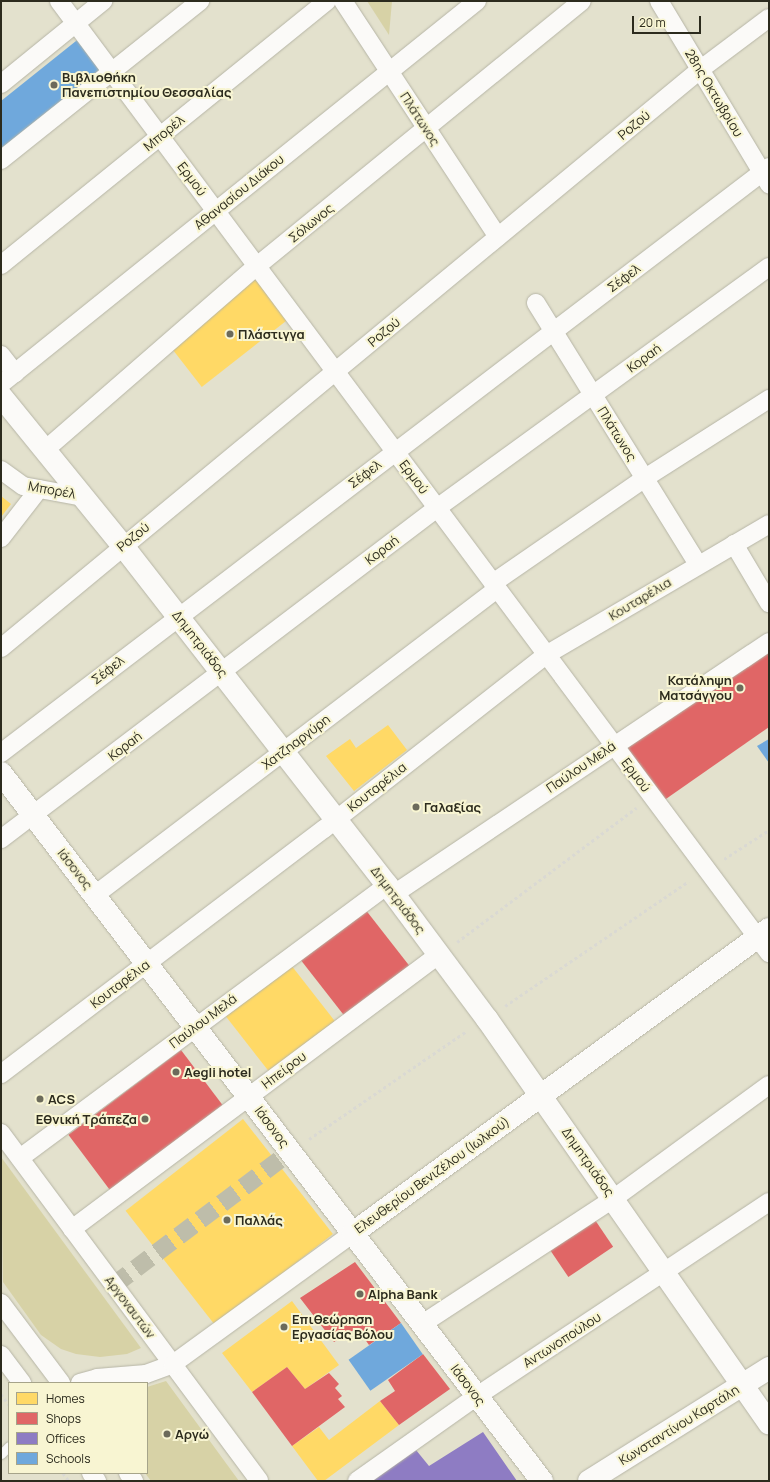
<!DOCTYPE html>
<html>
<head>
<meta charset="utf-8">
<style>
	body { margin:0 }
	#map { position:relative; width:770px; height:1482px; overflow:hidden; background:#e3e1cd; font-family:Manrope,sans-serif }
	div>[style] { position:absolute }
	.green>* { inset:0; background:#d7d2a6 }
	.homes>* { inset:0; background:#ffd966; transform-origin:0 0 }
	.shops>* { inset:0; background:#e06666; transform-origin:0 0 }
	.offices>* { inset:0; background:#8e7cc3 }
	.schools>* { inset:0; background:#6fa8dc; transform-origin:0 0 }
	.street-tunnel>* { height:18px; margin-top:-9px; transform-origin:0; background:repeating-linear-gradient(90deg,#bebdaa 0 18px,transparent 0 27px) }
	.path>* { height:2.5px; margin-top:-1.25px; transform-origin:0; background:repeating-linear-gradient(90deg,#dad9d3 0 3px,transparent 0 6px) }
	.roads { filter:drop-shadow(0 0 1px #b6b5a6) drop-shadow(0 0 1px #b6b5a6) }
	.lane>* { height:9px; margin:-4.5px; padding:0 4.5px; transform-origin:4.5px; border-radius:4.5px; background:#fbfaf8 }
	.street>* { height:18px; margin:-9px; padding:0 9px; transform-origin:9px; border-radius:9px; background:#fbfaf8 }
	.secondary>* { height:22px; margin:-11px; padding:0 11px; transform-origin:11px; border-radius:11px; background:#fbfaf8 }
	.dots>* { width:11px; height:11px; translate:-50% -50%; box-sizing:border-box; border:2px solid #f8f5d2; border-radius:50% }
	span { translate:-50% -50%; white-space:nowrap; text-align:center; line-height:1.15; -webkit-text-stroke:4px #f8f5d2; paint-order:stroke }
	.poi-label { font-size:13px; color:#2c2b1d; font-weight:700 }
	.left { translate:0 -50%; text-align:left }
	.right { translate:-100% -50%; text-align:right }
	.street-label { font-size:13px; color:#2c2b1d }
	.frame { position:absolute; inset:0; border:2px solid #2c2b1d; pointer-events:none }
	.legend { position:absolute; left:8px; top:1382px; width:140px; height:92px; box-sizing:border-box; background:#f8f5d2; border:1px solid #a6a48a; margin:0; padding:5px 7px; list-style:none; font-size:12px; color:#2c2b1d }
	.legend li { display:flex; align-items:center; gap:8px; height:20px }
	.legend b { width:20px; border:1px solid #a6a48a }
	.scale { position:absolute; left:632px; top:16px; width:69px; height:18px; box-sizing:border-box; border:2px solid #2c2b1d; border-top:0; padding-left:5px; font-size:12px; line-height:14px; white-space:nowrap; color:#2c2b1d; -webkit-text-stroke:3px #f8f5d2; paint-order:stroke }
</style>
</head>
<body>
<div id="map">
	<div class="green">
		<i style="clip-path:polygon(367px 1px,392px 1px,389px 35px)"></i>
		<i style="clip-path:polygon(1px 1157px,141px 1348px,127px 1354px,100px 1357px,76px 1354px,61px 1349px,41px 1335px,3px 1282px)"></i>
		<i style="clip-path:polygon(166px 1381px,239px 1481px,151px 1481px,145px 1473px,147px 1473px,147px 1387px)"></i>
	</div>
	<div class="homes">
		<i style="left:256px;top:276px;width:54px;height:111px;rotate:52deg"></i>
		<i style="clip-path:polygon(1px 496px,11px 504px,1px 517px)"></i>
		<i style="clip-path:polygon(388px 725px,407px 750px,354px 791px,326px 756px,350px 739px,356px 748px)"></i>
		<i style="left:291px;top:965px;width:72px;height:83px;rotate:52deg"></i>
		<i style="left:243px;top:1119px;width:146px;height:149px;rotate:52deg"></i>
		<i style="clip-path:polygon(292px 1301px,339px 1365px,305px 1389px,287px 1367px,252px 1392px,222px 1353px)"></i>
		<i style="clip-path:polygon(380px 1401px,399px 1425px,324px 1481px,318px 1481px,292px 1446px,319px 1427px,329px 1440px)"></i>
	</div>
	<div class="shops">
		<i style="clip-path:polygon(769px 650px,769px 727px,663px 801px,624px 747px)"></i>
		<i style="left:365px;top:909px;width:72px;height:82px;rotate:52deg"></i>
		<i style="left:181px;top:1050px;width:69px;height:141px;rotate:53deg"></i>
		<i style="left:593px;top:1217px;width:36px;height:54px;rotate:56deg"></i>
		<i style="clip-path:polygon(355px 1262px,401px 1323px,369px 1345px,357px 1328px,334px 1342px,300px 1298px)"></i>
		<i style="clip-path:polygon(423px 1354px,450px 1389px,399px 1425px,380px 1401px,395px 1391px,388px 1380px)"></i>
		<i style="clip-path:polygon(287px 1367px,305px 1389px,329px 1373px,339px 1384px,335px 1388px,342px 1396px,338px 1399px,345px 1407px,292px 1446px,252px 1392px)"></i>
	</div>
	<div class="offices">
		<i style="clip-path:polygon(483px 1432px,517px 1481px,369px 1481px,416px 1450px,429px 1466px)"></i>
	</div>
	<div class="schools">
		<i style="clip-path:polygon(81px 37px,107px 70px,1px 156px,1px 101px)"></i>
		<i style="clip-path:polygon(769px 739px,769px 763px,757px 746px)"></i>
		<i style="left:401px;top:1323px;width:38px;height:64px;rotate:55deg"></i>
	</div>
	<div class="street-tunnel">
		<i style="left:114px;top:1285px;width:222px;rotate:-37.1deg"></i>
	</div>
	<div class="path">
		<i style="left:724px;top:859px;width:54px;rotate:-32.8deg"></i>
		<i style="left:457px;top:942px;width:224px;rotate:-36.8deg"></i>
		<i style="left:505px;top:1006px;width:222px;rotate:-34.2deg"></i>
		<i style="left:309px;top:1139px;width:191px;rotate:-34.4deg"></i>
		<i style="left:1px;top:1394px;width:14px;rotate:54deg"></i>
		<i style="left:63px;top:1473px;width:10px;rotate:53deg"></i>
	</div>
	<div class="roads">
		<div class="lane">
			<i style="left:1px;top:1454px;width:11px;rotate:-45deg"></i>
		</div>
		<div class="street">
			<i style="left:59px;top:1px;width:1188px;rotate:53.28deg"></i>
			<i style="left:343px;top:1px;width:282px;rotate:56.7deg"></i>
			<i style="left:659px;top:1px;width:214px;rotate:59deg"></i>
			<i style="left:1px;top:84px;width:132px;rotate:-39.1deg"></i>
			<i style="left:1px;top:160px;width:255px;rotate:-38.6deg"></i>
			<i style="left:1px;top:265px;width:419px;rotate:-39deg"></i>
			<i style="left:536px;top:303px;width:307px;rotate:58.2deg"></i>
			<i style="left:1px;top:355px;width:23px;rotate:52deg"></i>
			<i style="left:1px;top:384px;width:611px;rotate:-38.82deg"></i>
			<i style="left:45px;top:450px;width:281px;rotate:-41deg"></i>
			<i style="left:257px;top:266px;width:419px;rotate:-39.2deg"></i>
			<i style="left:1px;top:470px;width:27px;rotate:36deg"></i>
			<i style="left:23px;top:486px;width:61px;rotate:10.4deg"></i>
			<i style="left:1px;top:538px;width:62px;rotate:-52.2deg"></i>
			<i style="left:734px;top:544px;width:69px;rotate:59.3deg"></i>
			<i style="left:493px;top:583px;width:185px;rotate:-34.6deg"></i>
			<i style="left:645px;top:478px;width:147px;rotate:-32.5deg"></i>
			<i style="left:1px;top:648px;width:908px;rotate:-39.6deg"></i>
			<i style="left:701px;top:69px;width:85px;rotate:-36.9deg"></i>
			<i style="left:1px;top:753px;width:966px;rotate:-37.34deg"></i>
			<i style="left:1px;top:839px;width:547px;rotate:-37.2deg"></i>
			<i style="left:437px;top:508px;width:410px;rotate:-36deg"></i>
			<i style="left:394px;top:894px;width:452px;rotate:-33.9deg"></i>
			<i style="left:95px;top:895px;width:505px;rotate:-37.28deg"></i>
			<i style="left:1px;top:1074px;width:405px;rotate:-37.2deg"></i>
			<i style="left:324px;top:829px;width:282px;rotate:-38.1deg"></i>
			<i style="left:546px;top:655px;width:259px;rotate:-30.4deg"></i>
			<i style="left:1px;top:1133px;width:433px;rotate:53.4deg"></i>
			<i style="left:20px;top:1158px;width:457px;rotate:-36.6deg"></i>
			<i style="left:72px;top:1229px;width:459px;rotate:-36.8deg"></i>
			<i style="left:1px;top:1303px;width:100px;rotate:53.1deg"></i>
			<i style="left:422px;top:1324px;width:228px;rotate:-33.2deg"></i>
			<i style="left:613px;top:1199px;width:193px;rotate:-36.2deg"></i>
			<i style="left:1px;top:1355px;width:35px;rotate:53deg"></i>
			<i style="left:80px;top:1383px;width:18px;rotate:-16deg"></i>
			<i style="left:97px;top:1378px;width:49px;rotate:-4.7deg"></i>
			<i style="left:146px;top:1374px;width:29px;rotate:-20deg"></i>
			<i style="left:173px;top:1364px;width:223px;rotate:-36deg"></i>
			<i style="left:91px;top:1473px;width:10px;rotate:53deg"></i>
			<i style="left:128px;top:1473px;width:10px;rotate:53deg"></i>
			<i style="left:357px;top:1481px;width:147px;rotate:-35.3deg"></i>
			<i style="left:477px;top:1396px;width:351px;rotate:-33.6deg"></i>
		</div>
		<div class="secondary">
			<i style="left:1px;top:396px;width:193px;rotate:50.9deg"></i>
			<i style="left:123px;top:546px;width:430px;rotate:52.1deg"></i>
			<i style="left:387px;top:885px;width:167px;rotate:53.3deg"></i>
			<i style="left:487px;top:1019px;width:493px;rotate:55.1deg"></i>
			<i style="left:1px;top:773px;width:891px;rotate:52.62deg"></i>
			<i style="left:353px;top:1233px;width:515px;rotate:-36.16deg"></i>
			<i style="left:589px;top:1481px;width:213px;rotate:-32.1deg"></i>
		</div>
	</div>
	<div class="dots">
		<i style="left:54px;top:85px;background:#6c6b5b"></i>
		<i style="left:230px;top:334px;background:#6c6b5b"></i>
		<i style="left:740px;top:688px;background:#6c6b5b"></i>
		<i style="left:416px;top:807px;background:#6c6b5b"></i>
		<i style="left:176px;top:1072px;background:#6c6b5b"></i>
		<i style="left:40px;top:1099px;background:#6c6b5b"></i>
		<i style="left:145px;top:1119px;background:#6c6b5b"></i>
		<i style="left:227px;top:1220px;background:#6c6b5b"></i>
		<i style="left:360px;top:1294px;background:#6c6b5b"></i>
		<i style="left:284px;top:1327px;background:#6c6b5b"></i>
		<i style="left:167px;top:1434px;background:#6c6b5b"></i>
	</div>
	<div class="poi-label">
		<span class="left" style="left:62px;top:85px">Βιβλιοθήκη<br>Πανεπιστημίου Θεσσαλίας</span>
		<span class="left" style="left:238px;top:334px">Πλάστιγγα</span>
		<span class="right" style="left:732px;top:688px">Κατάληψη<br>Ματσάγγου</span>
		<span class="left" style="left:424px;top:807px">Γαλαξίας</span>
		<span class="left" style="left:184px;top:1072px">Aegli hotel</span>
		<span class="left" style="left:48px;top:1099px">ACS</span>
		<span class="right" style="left:137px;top:1119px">Εθνική Τράπεζα</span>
		<span class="left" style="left:235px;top:1220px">Παλλάς</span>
		<span class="left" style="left:368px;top:1294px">Alpha Bank</span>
		<span class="left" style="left:292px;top:1327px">Επιθεώρηση<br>Εργασίας Βόλου</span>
		<span class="left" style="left:175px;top:1434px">Αργώ</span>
	</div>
	<div class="street-label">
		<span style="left:714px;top:93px;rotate:59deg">28ης Οκτωβρίου</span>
		<span style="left:420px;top:119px;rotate:57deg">Πλάτωνος</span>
		<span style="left:634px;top:125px;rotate:-40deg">Ροζού</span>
		<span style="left:164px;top:133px;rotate:-39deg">Μπορέλ</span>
		<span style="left:192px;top:179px;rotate:53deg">Ερμού</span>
		<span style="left:239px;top:192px;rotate:-39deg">Αθανασίου Διάκου</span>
		<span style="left:311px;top:223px;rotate:-39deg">Σόλωνος</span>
		<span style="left:624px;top:278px;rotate:-37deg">Σέφελ</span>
		<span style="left:384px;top:332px;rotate:-40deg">Ροζού</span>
		<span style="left:644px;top:358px;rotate:-36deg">Κοραή</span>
		<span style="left:617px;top:434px;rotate:58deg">Πλάτωνος</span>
		<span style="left:365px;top:474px;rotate:-37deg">Σέφελ</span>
		<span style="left:414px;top:477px;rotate:53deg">Ερμού</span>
		<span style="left:52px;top:490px;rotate:10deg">Μπορέλ</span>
		<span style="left:133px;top:537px;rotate:-39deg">Ροζού</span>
		<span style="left:382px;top:550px;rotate:-37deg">Κοραή</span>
		<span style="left:640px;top:599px;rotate:-31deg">Κουταρέλια</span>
		<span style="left:200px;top:644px;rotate:52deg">Δημητριάδος</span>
		<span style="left:108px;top:670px;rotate:-38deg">Σέφελ</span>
		<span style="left:296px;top:742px;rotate:-37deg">Χατζηαργύρη</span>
		<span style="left:125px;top:746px;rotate:-37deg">Κοραή</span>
		<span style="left:581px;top:767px;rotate:-34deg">Παύλου Μελά</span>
		<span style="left:636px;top:775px;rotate:53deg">Ερμού</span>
		<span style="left:377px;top:787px;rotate:-38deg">Κουταρέλια</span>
		<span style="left:75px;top:869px;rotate:52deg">Ιάσονος</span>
		<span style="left:398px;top:900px;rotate:53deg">Δημητριάδος</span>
		<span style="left:120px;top:984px;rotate:-37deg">Κουταρέλια</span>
		<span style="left:203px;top:1021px;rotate:-37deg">Παύλου Μελά</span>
		<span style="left:284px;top:1070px;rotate:-37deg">Ηπείρου</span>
		<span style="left:272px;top:1127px;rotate:53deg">Ιάσονος</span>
		<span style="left:588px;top:1162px;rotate:55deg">Δημητριάδος</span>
		<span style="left:432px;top:1175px;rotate:-36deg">Ελευθερίου Βενιζέλου (Ιωλκού)</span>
		<span style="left:130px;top:1307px;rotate:53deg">Αργοναυτών</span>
		<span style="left:562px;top:1340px;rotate:-33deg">Αντωνοπούλου</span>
		<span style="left:468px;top:1385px;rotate:53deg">Ιάσονος</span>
		<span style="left:679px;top:1425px;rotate:-32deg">Κωνσταντίνου Καρτάλη</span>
	</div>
	<div class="frame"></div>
	<ul class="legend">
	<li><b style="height:11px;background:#ffd966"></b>Homes</li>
	<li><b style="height:11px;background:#e06666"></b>Shops</li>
	<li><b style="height:11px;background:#8e7cc3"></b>Offices</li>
	<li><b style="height:11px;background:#6fa8dc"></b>Schools</li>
	</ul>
	<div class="scale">20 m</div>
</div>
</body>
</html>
